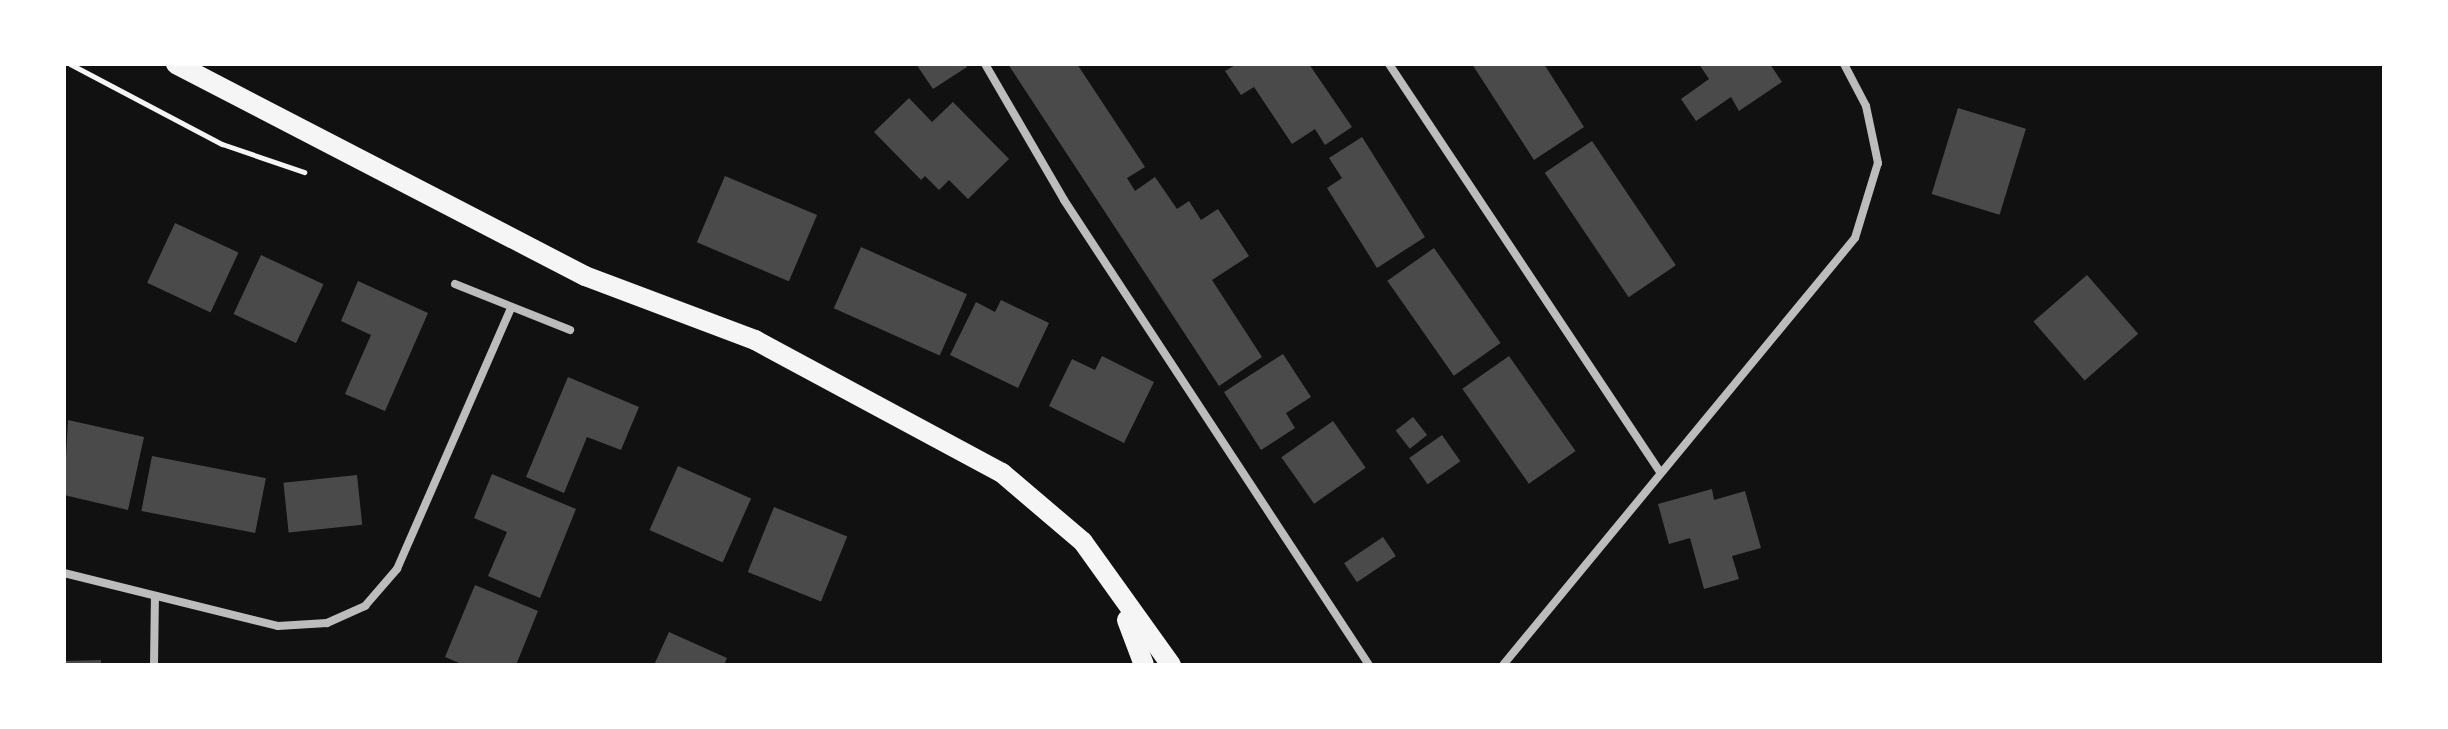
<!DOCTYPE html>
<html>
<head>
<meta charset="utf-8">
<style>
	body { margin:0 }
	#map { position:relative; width:2448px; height:729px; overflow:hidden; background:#111; font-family:"Times New Roman",serif }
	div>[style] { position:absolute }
	.building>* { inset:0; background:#4a4a4a; transform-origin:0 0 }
	.path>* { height:5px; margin:-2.5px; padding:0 2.5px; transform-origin:2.5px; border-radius:2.5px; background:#f5f5f5 }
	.minor>* { height:8px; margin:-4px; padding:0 4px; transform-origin:4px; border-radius:4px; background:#bcbcbc }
	.primary>* { height:20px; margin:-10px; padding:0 10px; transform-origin:10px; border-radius:10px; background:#f5f5f5 }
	span { translate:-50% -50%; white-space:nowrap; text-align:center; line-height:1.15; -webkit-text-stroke:6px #fff; paint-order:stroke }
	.frame { position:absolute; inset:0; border:66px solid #fff; pointer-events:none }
</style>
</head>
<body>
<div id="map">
	<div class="building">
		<i style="clip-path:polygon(916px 64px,965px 64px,967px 67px,933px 89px)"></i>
		<i style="clip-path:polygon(1008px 64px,1077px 64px,1145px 167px,1127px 178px,1135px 191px,1155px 177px,1177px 209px,1189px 201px,1201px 220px,1218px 209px,1249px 256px,1212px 280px,1262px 357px,1219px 386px)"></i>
		<i style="clip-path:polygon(1237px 64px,1309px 64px,1352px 127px,1325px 145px,1315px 129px,1292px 144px,1254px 87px,1241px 95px,1225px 71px)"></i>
		<i style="clip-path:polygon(1472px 64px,1544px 64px,1584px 127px,1534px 160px)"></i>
		<i style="clip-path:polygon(1699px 64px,1770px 64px,1782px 82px,1739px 111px,1731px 97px,1696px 121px,1681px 99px,1709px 79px)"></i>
		<i style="clip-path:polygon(909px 98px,932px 122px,953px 102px,1009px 159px,968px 199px,949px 180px,939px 190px,925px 176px,921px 180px,874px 132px)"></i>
		<i style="left:1958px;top:108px;width:71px;height:90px;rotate:17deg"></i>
		<i style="clip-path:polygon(1362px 137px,1425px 237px,1377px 268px,1327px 188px,1342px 178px,1329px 158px)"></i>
		<i style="left:1592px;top:141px;width:150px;height:57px;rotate:56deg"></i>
		<i style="left:725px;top:176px;width:100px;height:72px;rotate:23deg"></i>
		<i style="left:175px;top:223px;width:70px;height:66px;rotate:25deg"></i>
		<i style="left:861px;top:247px;width:116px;height:67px;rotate:24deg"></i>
		<i style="left:1434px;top:248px;width:116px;height:57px;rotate:55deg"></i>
		<i style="left:261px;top:255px;width:69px;height:65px;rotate:25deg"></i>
		<i style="left:2087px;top:275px;width:78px;height:71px;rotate:49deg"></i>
		<i style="clip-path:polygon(358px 281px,428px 313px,385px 411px,345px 394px,371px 335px,341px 321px)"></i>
		<i style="clip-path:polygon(1001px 300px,1049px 323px,1018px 388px,950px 355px,976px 302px,995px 312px)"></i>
		<i style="clip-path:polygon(1283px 354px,1311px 397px,1286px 413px,1295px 428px,1261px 450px,1224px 392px)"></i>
		<i style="clip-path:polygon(1102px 356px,1154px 382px,1124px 443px,1049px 406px,1072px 359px,1095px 370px)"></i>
		<i style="left:1509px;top:356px;width:116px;height:57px;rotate:55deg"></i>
		<i style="clip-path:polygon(568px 377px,639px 407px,621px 450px,587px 437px,564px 493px,526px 477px)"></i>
		<i style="left:1413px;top:417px;width:23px;height:22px;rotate:52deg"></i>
		<i style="clip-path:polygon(68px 420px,144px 437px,128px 510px,64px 495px)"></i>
		<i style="left:1333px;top:421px;width:57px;height:63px;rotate:55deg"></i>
		<i style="left:1442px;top:435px;width:32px;height:40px;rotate:55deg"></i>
		<i style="left:152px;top:456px;width:116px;height:56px;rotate:11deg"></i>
		<i style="left:678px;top:466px;width:80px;height:70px;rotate:24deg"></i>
		<i style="clip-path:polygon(492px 474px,576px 509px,540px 598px,488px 576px,507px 532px,474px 518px)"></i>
		<i style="left:357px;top:475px;width:50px;height:74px;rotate:84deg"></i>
		<i style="clip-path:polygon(1712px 489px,1714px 500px,1745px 491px,1761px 548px,1732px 556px,1739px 579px,1704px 589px,1690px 538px,1669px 544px,1658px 504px)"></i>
		<i style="left:774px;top:507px;width:79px;height:70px;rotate:22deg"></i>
		<i style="left:1383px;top:537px;width:23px;height:47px;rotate:56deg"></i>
		<i style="clip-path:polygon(475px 585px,538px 611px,516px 665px,464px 665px,445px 657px)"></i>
		<i style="clip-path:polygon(669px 632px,727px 658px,724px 665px,654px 665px)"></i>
		<i style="clip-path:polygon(101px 660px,101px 665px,64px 665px,64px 661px)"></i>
	</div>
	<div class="path">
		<i style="left:70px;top:64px;width:172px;rotate:27.8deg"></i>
		<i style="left:222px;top:144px;width:87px;rotate:18.9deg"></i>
	</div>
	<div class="minor">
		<i style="left:985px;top:64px;width:157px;rotate:59.8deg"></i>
		<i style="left:1064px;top:200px;width:556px;rotate:56.74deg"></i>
		<i style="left:1389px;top:64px;width:488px;rotate:56.4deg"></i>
		<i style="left:455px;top:284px;width:124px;rotate:21.8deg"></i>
		<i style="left:64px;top:573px;width:220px;rotate:13.9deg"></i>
		<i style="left:278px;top:626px;width:49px;rotate:-3.5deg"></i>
		<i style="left:327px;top:623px;width:42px;rotate:-24.1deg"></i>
		<i style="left:365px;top:606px;width:49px;rotate:-49.1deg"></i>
		<i style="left:397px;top:569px;width:285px;rotate:-66.4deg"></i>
		<i style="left:154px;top:665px;width:68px;rotate:-89.2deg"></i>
		<i style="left:1503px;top:665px;width:553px;rotate:-50.5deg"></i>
		<i style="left:1855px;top:238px;width:78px;rotate:-73deg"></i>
		<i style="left:1878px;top:163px;width:58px;rotate:-101.9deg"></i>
		<i style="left:1866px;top:106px;width:47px;rotate:-117.6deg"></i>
	</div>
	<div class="primary">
		<i style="left:176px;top:64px;width:461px;rotate:27.4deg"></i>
		<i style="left:585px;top:276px;width:182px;rotate:20.6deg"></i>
		<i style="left:755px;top:340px;width:281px;rotate:28.3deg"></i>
		<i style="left:1002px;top:473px;width:106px;rotate:40.4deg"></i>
		<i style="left:1083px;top:542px;width:151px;rotate:54.4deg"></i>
		<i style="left:1127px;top:620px;width:48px;rotate:69.3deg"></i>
	</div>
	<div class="frame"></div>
</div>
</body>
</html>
